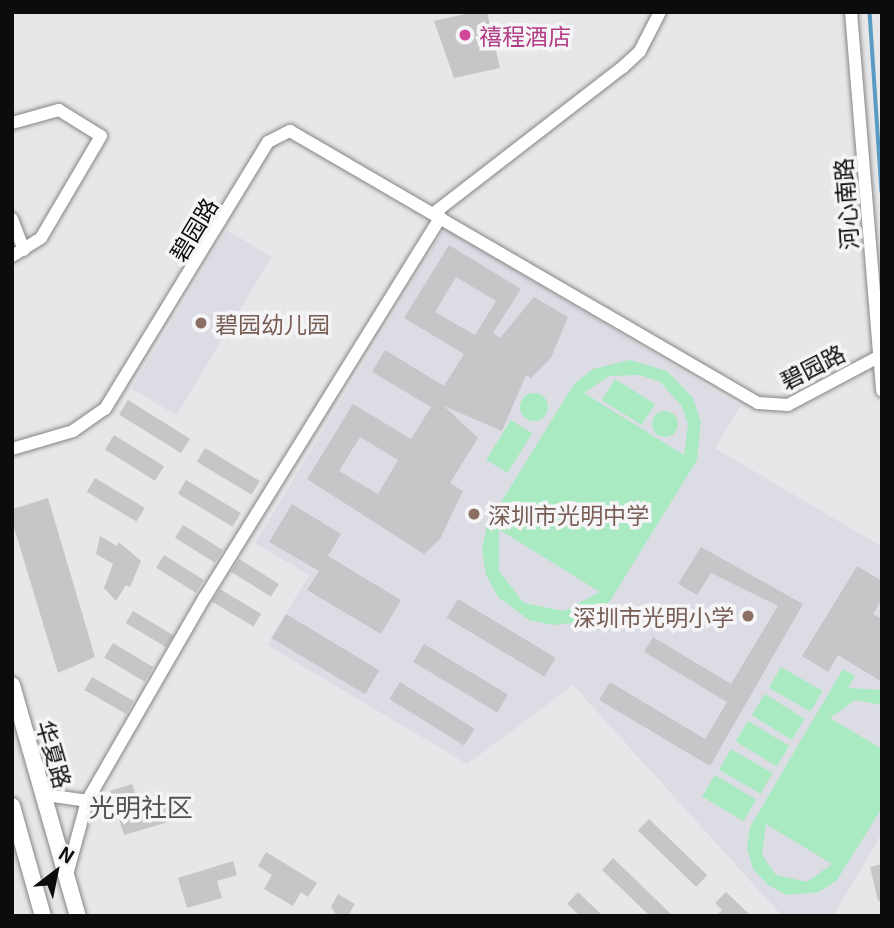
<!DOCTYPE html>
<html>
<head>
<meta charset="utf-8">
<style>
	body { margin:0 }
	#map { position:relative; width:894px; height:928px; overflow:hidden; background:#e7e7e9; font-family:Georgia,"Noto Sans SC",serif }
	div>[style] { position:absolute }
	.built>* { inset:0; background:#dcdce5; transform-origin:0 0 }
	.green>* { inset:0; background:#aaeac2; transform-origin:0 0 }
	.round { border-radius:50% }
	.stream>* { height:3.5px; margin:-1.75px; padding:0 1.75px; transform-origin:1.75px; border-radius:1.75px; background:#5a9bc4 }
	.building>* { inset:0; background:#c6c5c7; transform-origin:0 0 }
	.roads { filter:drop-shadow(0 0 2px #858586) drop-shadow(0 0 2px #858586) }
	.minor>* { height:12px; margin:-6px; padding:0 6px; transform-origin:6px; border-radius:6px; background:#fff }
	.major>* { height:16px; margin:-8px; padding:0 8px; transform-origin:8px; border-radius:8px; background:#fff }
	.dots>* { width:19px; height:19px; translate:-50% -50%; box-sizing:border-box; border:4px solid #f5f5f7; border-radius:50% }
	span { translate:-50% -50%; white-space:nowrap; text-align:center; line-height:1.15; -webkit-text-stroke:7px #f5f5f7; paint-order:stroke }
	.hotel-label { font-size:23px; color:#b23c85 }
	.left { translate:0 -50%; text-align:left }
	.street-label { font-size:23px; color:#0c0c0d }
	.education-label { font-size:23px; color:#785e54 }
	.right { translate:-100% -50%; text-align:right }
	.quarter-label { font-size:26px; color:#535355 }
	.frame { position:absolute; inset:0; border:14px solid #0c0c0d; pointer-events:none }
	.north { position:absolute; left:21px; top:837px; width:70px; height:70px; -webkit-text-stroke:5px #f5f5f7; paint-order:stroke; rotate:32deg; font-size:19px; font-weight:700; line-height:28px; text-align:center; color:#0c0c0d }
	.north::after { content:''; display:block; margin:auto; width:24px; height:32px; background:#0c0c0d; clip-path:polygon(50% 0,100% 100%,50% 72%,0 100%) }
</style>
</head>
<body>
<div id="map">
	<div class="built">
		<i style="clip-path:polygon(445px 228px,740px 406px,715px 448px,882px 547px,882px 833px,833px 916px,782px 916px,573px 685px,467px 764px,267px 645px,309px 575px,255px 543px)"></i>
		<i style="left:227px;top:230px;width:52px;height:185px;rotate:31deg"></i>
	</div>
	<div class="green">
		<i style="clip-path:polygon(evenodd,630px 360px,667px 371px,693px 398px,701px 422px,697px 460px,610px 601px,579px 622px,553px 625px,529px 620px,498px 597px,486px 575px,482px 550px,487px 525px,574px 384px,593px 369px,630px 360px,640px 375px,660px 382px,681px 405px,688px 424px,684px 455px,584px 393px,609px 376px,640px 375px,630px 360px,499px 531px,500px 530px,600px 592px,564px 611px,524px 603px,499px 571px,499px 531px)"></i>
		<i style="left:615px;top:379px;width:47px;height:25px;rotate:32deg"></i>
		<i class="round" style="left:520px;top:393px;width:28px;height:28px"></i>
		<i class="round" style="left:652px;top:411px;width:26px;height:26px"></i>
		<i style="left:511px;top:420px;width:25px;height:47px;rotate:32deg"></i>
		<i style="left:781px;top:667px;width:48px;height:24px;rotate:30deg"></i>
		<i style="clip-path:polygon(evenodd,843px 669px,855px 676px,848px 688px,882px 690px,882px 705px,855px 700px,830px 718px,882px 749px,882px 808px,837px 880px,819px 892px,787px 895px,768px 885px,753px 869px,747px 848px,750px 827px,843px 669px,766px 824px,832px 864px,807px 882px,776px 875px,762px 855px,766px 824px)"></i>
		<i style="left:765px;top:694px;width:47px;height:25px;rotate:32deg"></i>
		<i style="left:748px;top:721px;width:48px;height:24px;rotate:31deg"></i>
		<i style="left:731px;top:749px;width:48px;height:24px;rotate:30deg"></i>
		<i style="left:715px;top:775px;width:48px;height:25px;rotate:31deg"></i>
	</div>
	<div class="stream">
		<i style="left:870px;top:12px;width:180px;rotate:86.2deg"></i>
	</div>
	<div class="building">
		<i style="clip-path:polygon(474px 12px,487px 12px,500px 68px,454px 78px,434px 21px)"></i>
		<i style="clip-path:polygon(evenodd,449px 245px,521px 289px,493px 333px,500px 338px,534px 297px,568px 317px,551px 358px,531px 378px,526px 375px,502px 431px,444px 406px,478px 438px,450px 483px,463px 491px,440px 539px,424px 554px,307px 479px,353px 404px,411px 439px,431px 407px,372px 372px,385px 350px,444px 386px,464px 354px,404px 318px,449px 245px,456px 277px,496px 301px,475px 335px,435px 312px,456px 277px,449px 245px,360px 437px,398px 460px,378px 494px,339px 471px,360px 437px)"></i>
		<i style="left:128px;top:400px;width:73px;height:17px;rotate:32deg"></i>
		<i style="left:114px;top:435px;width:59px;height:17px;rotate:32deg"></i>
		<i style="left:205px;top:448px;width:64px;height:16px;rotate:31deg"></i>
		<i style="left:95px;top:478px;width:58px;height:16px;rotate:31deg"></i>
		<i style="left:186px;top:480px;width:64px;height:16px;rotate:31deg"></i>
		<i style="clip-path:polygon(48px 498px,95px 657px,58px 673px,12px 521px,13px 509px)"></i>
		<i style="clip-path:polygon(292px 504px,341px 534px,328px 556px,401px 600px,381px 634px,307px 590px,319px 571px,269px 542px)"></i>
		<i style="left:183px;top:525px;width:47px;height:15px;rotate:32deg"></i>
		<i style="clip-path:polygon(100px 536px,117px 546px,119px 542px,141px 561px,130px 587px,126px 585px,116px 601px,104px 588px,113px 564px,96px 554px)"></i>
		<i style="clip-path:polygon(701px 547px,803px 604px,710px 766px,599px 700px,610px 682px,705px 739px,727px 702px,644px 652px,653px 637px,731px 684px,778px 606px,711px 573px,697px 595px,678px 584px)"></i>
		<i style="left:164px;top:555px;width:47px;height:15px;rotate:32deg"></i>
		<i style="left:239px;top:559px;width:47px;height:15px;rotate:32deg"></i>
		<i style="clip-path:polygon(857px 566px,882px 581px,882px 599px,873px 614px,882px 619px,882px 682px,838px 655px,828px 672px,802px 656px)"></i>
		<i style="left:220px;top:589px;width:48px;height:15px;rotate:31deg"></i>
		<i style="left:458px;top:599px;width:114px;height:22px;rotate:31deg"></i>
		<i style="left:133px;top:611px;width:47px;height:14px;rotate:31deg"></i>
		<i style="left:286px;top:614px;width:109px;height:28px;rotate:31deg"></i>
		<i style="left:113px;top:643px;width:47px;height:17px;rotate:31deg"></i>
		<i style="left:424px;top:644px;width:98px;height:21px;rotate:31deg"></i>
		<i style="left:92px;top:677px;width:48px;height:15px;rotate:30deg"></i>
		<i style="left:400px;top:682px;width:88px;height:20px;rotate:32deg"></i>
		<i style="clip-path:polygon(132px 784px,136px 795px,149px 791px,154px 806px,167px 802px,172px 821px,124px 835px,110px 791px)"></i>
		<i style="left:649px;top:819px;width:81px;height:16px;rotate:44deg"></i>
		<i style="clip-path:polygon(266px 852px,317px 883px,308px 897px,301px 892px,293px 906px,264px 889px,272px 875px,258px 866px)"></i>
		<i style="clip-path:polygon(613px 858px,673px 916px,650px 916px,602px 870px)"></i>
		<i style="clip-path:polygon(233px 861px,237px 875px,217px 881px,222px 898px,187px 908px,178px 878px)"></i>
		<i style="clip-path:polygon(882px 864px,882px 900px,878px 901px,870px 867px)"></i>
		<i style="clip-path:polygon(578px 892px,603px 916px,580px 916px,567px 904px)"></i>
		<i style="clip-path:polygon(726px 892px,751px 916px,716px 916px,722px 910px,715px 903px)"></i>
		<i style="clip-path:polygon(338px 894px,355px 904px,348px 916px,337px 916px,331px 907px)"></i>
	</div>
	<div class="roads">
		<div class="minor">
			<i style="left:851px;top:12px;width:380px;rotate:85.3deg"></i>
			<i style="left:12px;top:123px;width:49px;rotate:-15.5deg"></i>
			<i style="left:59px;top:110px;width:49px;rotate:31.8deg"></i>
			<i style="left:101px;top:136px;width:118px;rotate:120.5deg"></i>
			<i style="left:41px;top:238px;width:34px;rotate:148deg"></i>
			<i style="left:434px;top:213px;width:239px;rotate:-37.7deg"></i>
			<i style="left:623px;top:67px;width:23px;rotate:-43deg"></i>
			<i style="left:640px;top:51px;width:44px;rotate:-62.9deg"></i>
			<i style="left:12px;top:219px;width:33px;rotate:69deg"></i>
			<i style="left:12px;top:449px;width:64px;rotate:-16.4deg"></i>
			<i style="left:73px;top:431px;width:39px;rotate:-35deg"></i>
			<i style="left:105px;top:409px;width:313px;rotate:-58.6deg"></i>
			<i style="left:268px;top:142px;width:25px;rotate:-27deg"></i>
			<i style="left:290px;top:131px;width:541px;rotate:30.17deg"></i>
			<i style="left:758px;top:403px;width:30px;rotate:4deg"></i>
			<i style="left:788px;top:405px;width:106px;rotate:-28deg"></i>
			<i style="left:41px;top:783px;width:18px;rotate:47deg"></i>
			<i style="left:53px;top:796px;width:34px;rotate:8deg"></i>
			<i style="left:87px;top:801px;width:236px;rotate:-60deg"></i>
			<i style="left:205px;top:597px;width:447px;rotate:-58.2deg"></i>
			<i style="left:68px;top:871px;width:73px;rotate:-74.8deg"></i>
		</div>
		<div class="major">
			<i style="left:12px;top:685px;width:240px;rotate:74.1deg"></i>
			<i style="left:12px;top:806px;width:114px;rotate:74.3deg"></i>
		</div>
	</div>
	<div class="dots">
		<i style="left:465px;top:35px;background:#d1479c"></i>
		<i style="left:201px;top:323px;background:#8d6e63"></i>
		<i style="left:474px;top:514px;background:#8d6e63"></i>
		<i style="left:748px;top:616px;background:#8d6e63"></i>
	</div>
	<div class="hotel-label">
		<span class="left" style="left:479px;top:35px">禧程酒店</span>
	</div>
	<div class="street-label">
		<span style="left:845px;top:204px;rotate:-94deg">河心南路</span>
		<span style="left:193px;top:229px;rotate:-59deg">碧园路</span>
		<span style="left:812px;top:366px;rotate:-27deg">碧园路</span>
		<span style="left:55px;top:754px;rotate:74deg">华夏路</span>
	</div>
	<div class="education-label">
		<span class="left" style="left:215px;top:323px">碧园幼儿园</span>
		<span class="left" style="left:488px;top:514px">深圳市光明中学</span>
		<span class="right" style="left:734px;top:616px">深圳市光明小学</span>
	</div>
	<div class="quarter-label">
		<span style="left:141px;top:806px">光明社区</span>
	</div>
	<div class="frame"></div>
	<div class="north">N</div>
</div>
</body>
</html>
